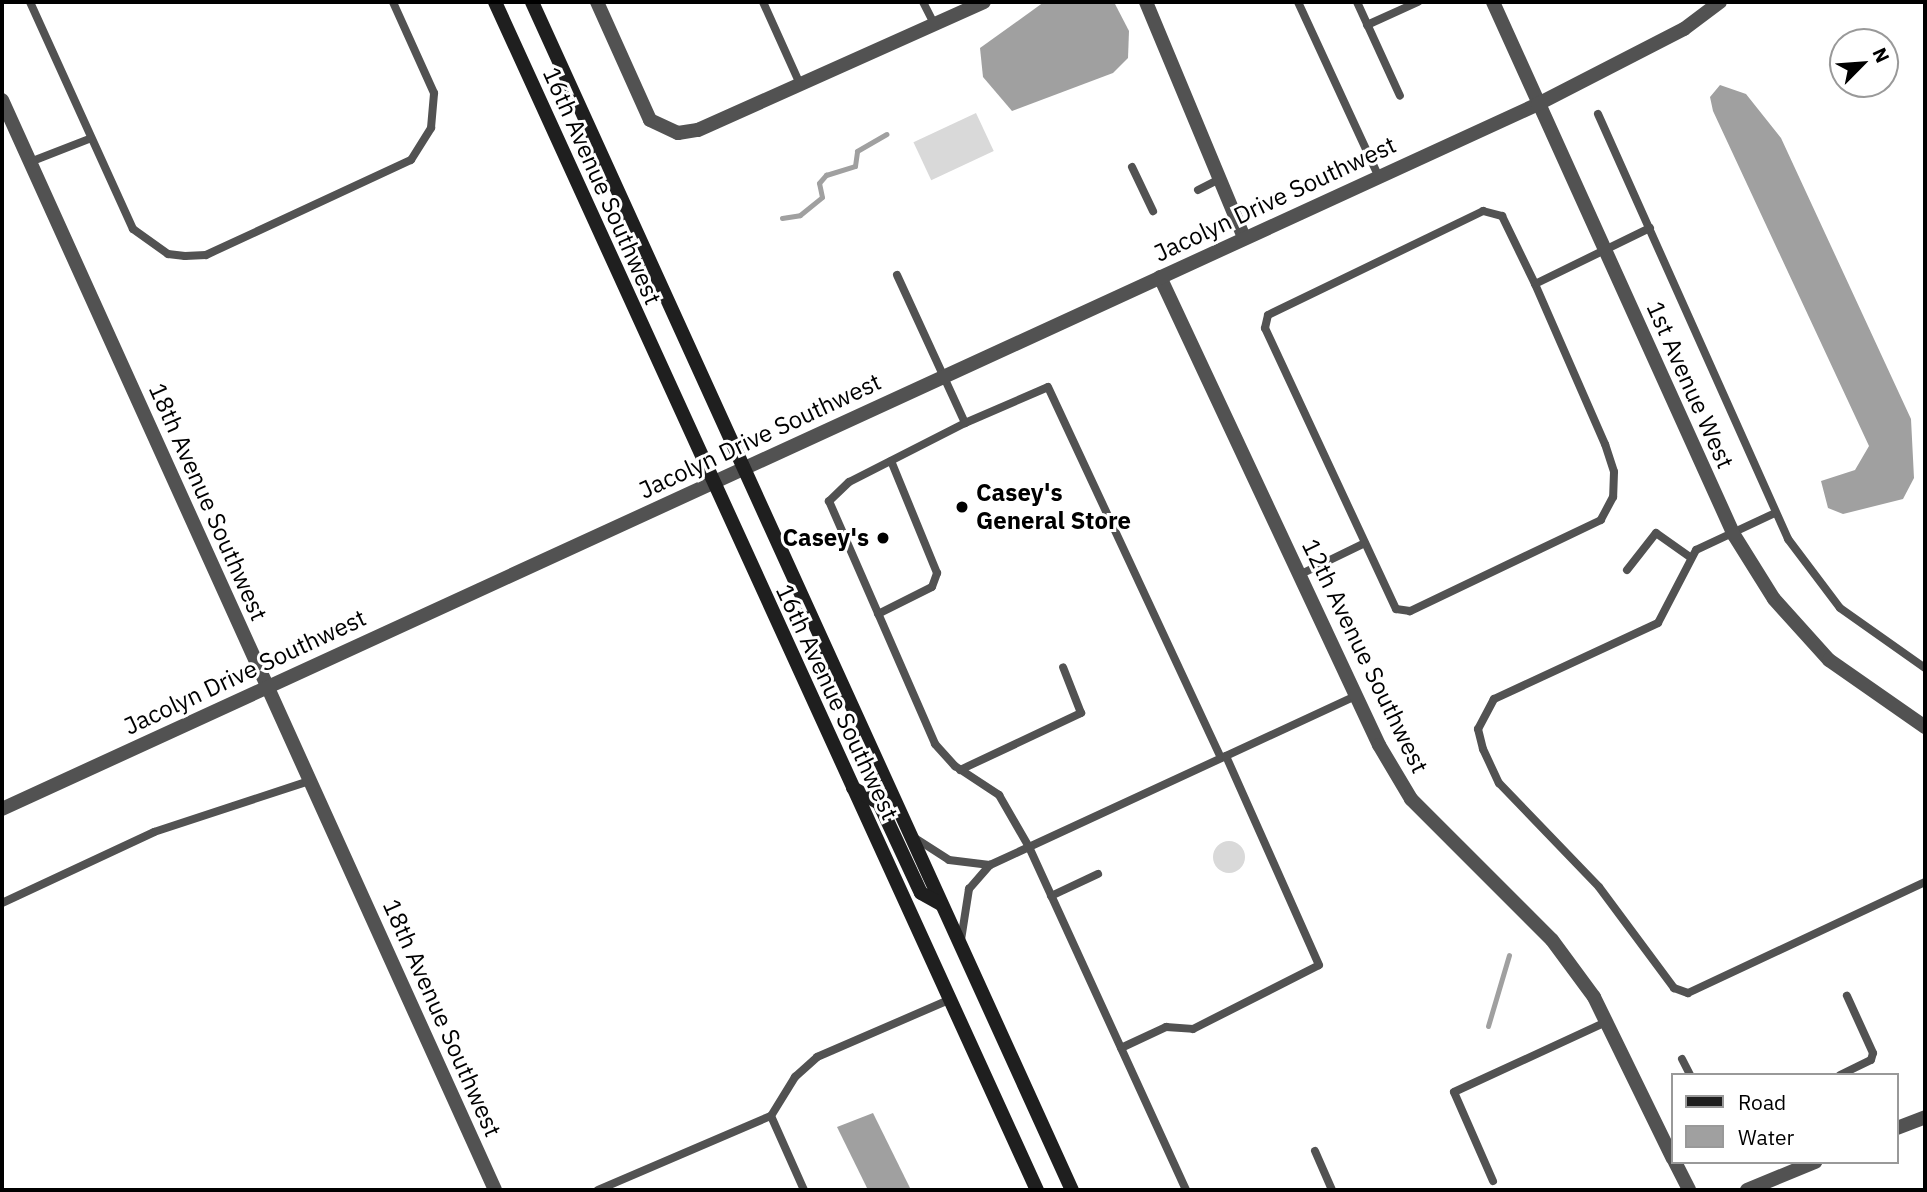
<!DOCTYPE html>
<html>
<head>
<meta charset="utf-8">
<style>
	body { margin:0 }
	#map { position:relative; width:1927px; height:1192px; overflow:hidden; background:#fff; font-family:"IBM Plex Sans",sans-serif }
	div>[style] { position:absolute }
	.green>* { inset:0; background:#d9d9d9; transform-origin:0 0 }
	.round { border-radius:50% }
	.water>* { inset:0; background:#a0a0a0 }
	.stream>* { height:5px; margin:-2.5px; padding:0 2.5px; transform-origin:2.5px; border-radius:2.5px; background:#a0a0a0 }
	.service>* { height:8px; margin:-4px; padding:0 4px; transform-origin:4px; border-radius:4px; background:#525252 }
	.minor>* { height:14px; margin:-7px; padding:0 7px; transform-origin:7px; border-radius:7px; background:#525252 }
	.tertiary>* { height:14px; margin:-7px; padding:0 7px; transform-origin:7px; border-radius:7px; background:#525252 }
	.secondary>* { height:14px; margin:-7px; padding:0 7px; transform-origin:7px; border-radius:7px; background:#1f1f1f }
	.dots>* { width:19px; height:19px; translate:-50% -50%; box-sizing:border-box; border:4px solid #fff; border-radius:50% }
	span { translate:-50% -50%; white-space:nowrap; text-align:center; line-height:1.15; -webkit-text-stroke:6px #fff; paint-order:stroke }
	.street-label { font-size:24px; color:#000 }
	.poi-label { font-size:24px; color:#000; font-weight:700 }
	.left { translate:0 -50%; text-align:left }
	.right { translate:-100% -50%; text-align:right }
	.frame { position:absolute; inset:0; border:4px solid #000; pointer-events:none }
	.legend { position:absolute; left:1671px; top:1073px; width:228px; height:91px; box-sizing:border-box; background:#fff; border:2px solid #999; margin:0; padding:9px 12px; list-style:none; font-size:21px; color:#000 }
	.legend li { display:flex; align-items:center; gap:14px; height:35px }
	.legend b { width:35px; border:2px solid #999 }
	.north { position:absolute; left:1829px; top:28px; width:70px; height:70px; box-sizing:border-box; background:#fff; border:2px solid #999; border-radius:50%; rotate:65deg; font-size:19px; font-weight:700; line-height:28px; text-align:center; color:#000 }
	.north::after { content:''; display:block; margin:auto; width:24px; height:32px; background:#000; clip-path:polygon(50% 0,100% 100%,50% 72%,0 100%) }
</style>
</head>
<body>
<div id="map">
	<div class="green">
		<i style="left:976px;top:113px;width:42px;height:69px;rotate:65deg"></i>
		<i class="round" style="left:1213px;top:841px;width:32px;height:32px"></i>
	</div>
	<div class="water">
		<i style="clip-path:polygon(1044px 2px,1114px 2px,1129px 31px,1128px 58px,1113px 73px,1012px 111px,983px 77px,980px 48px)"></i>
		<i style="clip-path:polygon(1720px 85px,1746px 94px,1781px 138px,1911px 419px,1914px 478px,1903px 499px,1843px 514px,1828px 508px,1821px 481px,1855px 470px,1869px 446px,1713px 111px,1710px 97px)"></i>
		<i style="clip-path:polygon(873px 1113px,911px 1190px,868px 1190px,837px 1127px)"></i>
	</div>
	<div class="stream">
		<i style="left:782px;top:218px;width:18px;rotate:-9deg"></i>
		<i style="left:800px;top:215px;width:28px;rotate:-39deg"></i>
		<i style="left:822px;top:197px;width:14px;rotate:-102deg"></i>
		<i style="left:819px;top:183px;width:11px;rotate:-49deg"></i>
		<i style="left:826px;top:175px;width:30px;rotate:-17deg"></i>
		<i style="left:855px;top:166px;width:15px;rotate:-82deg"></i>
		<i style="left:857px;top:151px;width:34px;rotate:-30deg"></i>
		<i style="left:1488px;top:1026px;width:74px;rotate:-73.5deg"></i>
	</div>
	<div class="service">
		<i style="left:30px;top:2px;width:249px;rotate:65.6deg"></i>
		<i style="left:133px;top:229px;width:43px;rotate:35.5deg"></i>
		<i style="left:168px;top:254px;width:17px;rotate:7deg"></i>
		<i style="left:185px;top:256px;width:21px;rotate:-3deg"></i>
		<i style="left:206px;top:255px;width:226px;rotate:-24.9deg"></i>
		<i style="left:411px;top:160px;width:38px;rotate:-58deg"></i>
		<i style="left:431px;top:128px;width:35px;rotate:-85deg"></i>
		<i style="left:434px;top:93px;width:100px;rotate:-114.3deg"></i>
		<i style="left:763px;top:2px;width:90px;rotate:65.7deg"></i>
		<i style="left:923px;top:2px;width:25px;rotate:63deg"></i>
		<i style="left:1298px;top:2px;width:193px;rotate:65.2deg"></i>
		<i style="left:1357px;top:2px;width:103px;rotate:65.4deg"></i>
		<i style="left:1367px;top:25px;width:56px;rotate:-24.3deg"></i>
		<i style="left:1598px;top:114px;width:466px;rotate:65.9deg"></i>
		<i style="left:1788px;top:539px;width:86px;rotate:53deg"></i>
		<i style="left:1840px;top:608px;width:104px;rotate:35.2deg"></i>
		<i style="left:30px;top:162px;width:63px;rotate:-21.3deg"></i>
		<i style="left:1132px;top:167px;width:49px;rotate:64.5deg"></i>
		<i style="left:1198px;top:190px;width:22px;rotate:-27deg"></i>
		<i style="left:897px;top:275px;width:163px;rotate:65.3deg"></i>
		<i style="left:965px;top:423px;width:90px;rotate:-23.4deg"></i>
		<i style="left:1048px;top:387px;width:409px;rotate:65deg"></i>
		<i style="left:1535px;top:284px;width:175px;rotate:66.4deg"></i>
		<i style="left:1605px;top:444px;width:29px;rotate:72deg"></i>
		<i style="left:1614px;top:472px;width:25px;rotate:92deg"></i>
		<i style="left:1613px;top:497px;width:26px;rotate:118deg"></i>
		<i style="left:1601px;top:520px;width:212px;rotate:154.5deg"></i>
		<i style="left:1410px;top:611px;width:14px;rotate:-172deg"></i>
		<i style="left:1396px;top:609px;width:310px;rotate:-115deg"></i>
		<i style="left:1265px;top:328px;width:13px;rotate:-77deg"></i>
		<i style="left:1268px;top:315px;width:239px;rotate:-25.8deg"></i>
		<i style="left:1483px;top:211px;width:20px;rotate:15deg"></i>
		<i style="left:1502px;top:216px;width:76px;rotate:64.1deg"></i>
		<i style="left:1535px;top:284px;width:128px;rotate:-26deg"></i>
		<i style="left:965px;top:423px;width:130px;rotate:153deg"></i>
		<i style="left:849px;top:482px;width:28px;rotate:136deg"></i>
		<i style="left:829px;top:501px;width:265px;rotate:66.4deg"></i>
		<i style="left:935px;top:744px;width:30px;rotate:48deg"></i>
		<i style="left:955px;top:766px;width:53px;rotate:33.4deg"></i>
		<i style="left:999px;top:795px;width:60px;rotate:60deg"></i>
		<i style="left:1029px;top:847px;width:377px;rotate:65.4deg"></i>
		<i style="left:1775px;top:513px;width:87px;rotate:154.9deg"></i>
		<i style="left:1696px;top:550px;width:82px;rotate:117.5deg"></i>
		<i style="left:1658px;top:623px;width:181px;rotate:155.1deg"></i>
		<i style="left:1494px;top:699px;width:34px;rotate:118deg"></i>
		<i style="left:1478px;top:729px;width:21px;rotate:76deg"></i>
		<i style="left:1483px;top:749px;width:38px;rotate:65deg"></i>
		<i style="left:1499px;top:783px;width:144px;rotate:46.1deg"></i>
		<i style="left:1599px;top:887px;width:126px;rotate:53.4deg"></i>
		<i style="left:1674px;top:988px;width:15px;rotate:20deg"></i>
		<i style="left:1688px;top:993px;width:262px;rotate:-25.1deg"></i>
		<i style="left:1627px;top:570px;width:47px;rotate:-51.9deg"></i>
		<i style="left:1656px;top:533px;width:42px;rotate:35.2deg"></i>
		<i style="left:1299px;top:575px;width:73px;rotate:-25.9deg"></i>
		<i style="left:878px;top:614px;width:60px;rotate:-26.6deg"></i>
		<i style="left:932px;top:587px;width:15px;rotate:-70deg"></i>
		<i style="left:937px;top:573px;width:121px;rotate:-112.3deg"></i>
		<i style="left:960px;top:770px;width:134px;rotate:-25.2deg"></i>
		<i style="left:1081px;top:713px;width:49px;rotate:-111.4deg"></i>
		<i style="left:915px;top:838px;width:40px;rotate:32.9deg"></i>
		<i style="left:949px;top:860px;width:41px;rotate:7deg"></i>
		<i style="left:1051px;top:896px;width:52px;rotate:-25.1deg"></i>
		<i style="left:2px;top:903px;width:168px;rotate:-25deg"></i>
		<i style="left:154px;top:832px;width:163px;rotate:-18.2deg"></i>
		<i style="left:961px;top:940px;width:52px;rotate:-81.1deg"></i>
		<i style="left:969px;top:889px;width:32px;rotate:-49deg"></i>
		<i style="left:990px;top:865px;width:403px;rotate:-24.8deg"></i>
		<i style="left:1121px;top:1048px;width:50px;rotate:-25deg"></i>
		<i style="left:1166px;top:1027px;width:27px;rotate:4deg"></i>
		<i style="left:1193px;top:1029px;width:141px;rotate:-26.9deg"></i>
		<i style="left:1319px;top:965px;width:229px;rotate:-114deg"></i>
		<i style="left:1682px;top:1059px;width:18px;rotate:63deg"></i>
		<i style="left:1840px;top:1075px;width:34px;rotate:-26deg"></i>
		<i style="left:1871px;top:1060px;width:7px;rotate:-74deg"></i>
		<i style="left:1873px;top:1053px;width:63px;rotate:-114.5deg"></i>
		<i style="left:771px;top:1116px;width:46px;rotate:-58.4deg"></i>
		<i style="left:795px;top:1077px;width:30px;rotate:-42deg"></i>
		<i style="left:817px;top:1057px;width:146px;rotate:-23.4deg"></i>
		<i style="left:1315px;top:1151px;width:43px;rotate:66.4deg"></i>
		<i style="left:1493px;top:1181px;width:97px;rotate:-113.7deg"></i>
		<i style="left:1454px;top:1092px;width:167px;rotate:-24.7deg"></i>
		<i style="left:598px;top:1190px;width:188px;rotate:-23.2deg"></i>
		<i style="left:771px;top:1116px;width:81px;rotate:66deg"></i>
	</div>
	<div class="minor">
		<i style="left:597px;top:2px;width:129px;rotate:65.8deg"></i>
		<i style="left:650px;top:120px;width:31px;rotate:25deg"></i>
		<i style="left:678px;top:133px;width:20px;rotate:-9deg"></i>
		<i style="left:698px;top:130px;width:313px;rotate:-24.1deg"></i>
		<i style="left:1146px;top:2px;width:256px;rotate:67.4deg"></i>
		<i style="left:2px;top:100px;width:1196px;rotate:65.66deg"></i>
	</div>
	<div class="tertiary">
		<i style="left:1493px;top:2px;width:585px;rotate:65.67deg"></i>
		<i style="left:1734px;top:535px;width:75px;rotate:58deg"></i>
		<i style="left:1774px;top:599px;width:82px;rotate:48deg"></i>
		<i style="left:1829px;top:660px;width:117px;rotate:34.9deg"></i>
		<i style="left:1160px;top:277px;width:517px;rotate:64.92deg"></i>
		<i style="left:1379px;top:745px;width:63px;rotate:59.3deg"></i>
		<i style="left:1411px;top:799px;width:199px;rotate:45deg"></i>
		<i style="left:1552px;top:940px;width:71px;rotate:53.6deg"></i>
		<i style="left:1594px;top:997px;width:180px;rotate:64deg"></i>
		<i style="left:2px;top:809px;width:1690px;rotate:-24.65deg"></i>
		<i style="left:1538px;top:104px;width:164px;rotate:-27.2deg"></i>
		<i style="left:1684px;top:29px;width:45px;rotate:-36.9deg"></i>
		<i style="left:1897px;top:1128px;width:30px;rotate:-21deg"></i>
		<i style="left:1675px;top:1162px;width:31px;rotate:63deg"></i>
		<i style="left:1747px;top:1190px;width:74px;rotate:-22.4deg"></i>
	</div>
	<div class="secondary">
		<i style="left:495px;top:2px;width:1306px;rotate:65.48deg"></i>
		<i style="left:532px;top:2px;width:1305px;rotate:65.56deg"></i>
		<i style="left:853px;top:788px;width:30px;rotate:30deg"></i>
		<i style="left:879px;top:803px;width:99px;rotate:65deg"></i>
		<i style="left:921px;top:893px;width:23px;rotate:29deg"></i>
	</div>
	<div class="dots">
		<i style="left:962px;top:507px;background:#000"></i>
		<i style="left:883px;top:538px;background:#000"></i>
	</div>
	<div class="street-label">
		<span style="left:602px;top:186px;rotate:66deg">16th Avenue Southwest</span>
		<span style="left:1275px;top:199px;rotate:-25deg">Jacolyn Drive Southwest</span>
		<span style="left:1690px;top:385px;rotate:66deg">1st Avenue West</span>
		<span style="left:760px;top:436px;rotate:-25deg">Jacolyn Drive Southwest</span>
		<span style="left:208px;top:502px;rotate:66deg">18th Avenue Southwest</span>
		<span style="left:1365px;top:656px;rotate:64deg">12th Avenue Southwest</span>
		<span style="left:245px;top:672px;rotate:-25deg">Jacolyn Drive Southwest</span>
		<span style="left:837px;top:702px;rotate:65deg">16th Avenue Southwest</span>
		<span style="left:442px;top:1018px;rotate:66deg">18th Avenue Southwest</span>
	</div>
	<div class="poi-label">
		<span class="left" style="left:976px;top:507px">Casey's<br>General Store</span>
		<span class="right" style="left:869px;top:538px">Casey's</span>
	</div>
	<div class="frame"></div>
	<ul class="legend">
	<li><b style="height:9px;background:#1f1f1f"></b>Road</li>
	<li><b style="height:19px;background:#a0a0a0"></b>Water</li>
	</ul>
	<div class="north">N</div>
</div>
</body>
</html>
